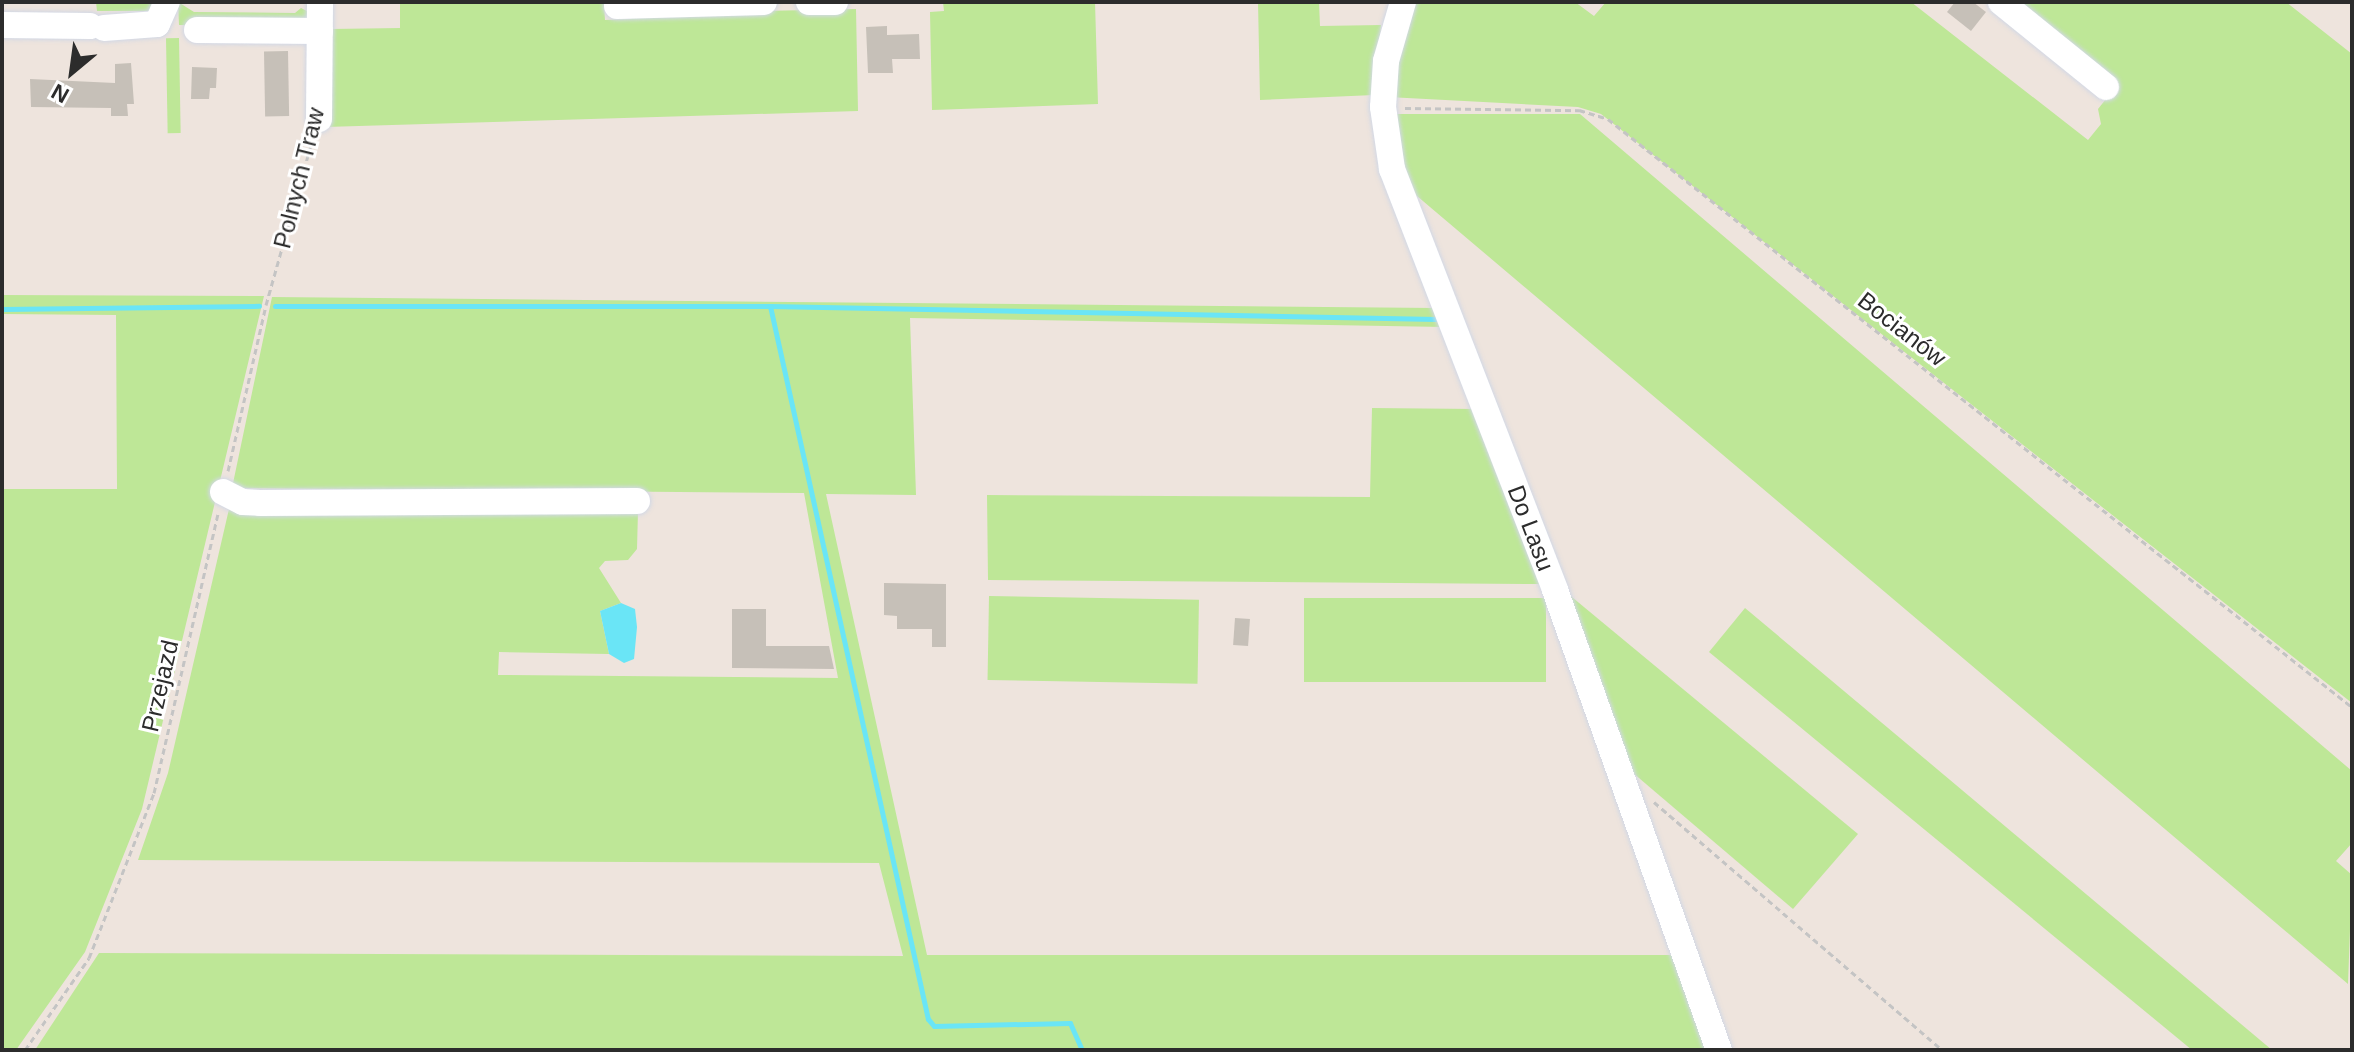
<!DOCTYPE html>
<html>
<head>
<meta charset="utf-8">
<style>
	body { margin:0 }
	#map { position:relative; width:2354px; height:1052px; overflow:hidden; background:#eee4dd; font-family:Helvetica,sans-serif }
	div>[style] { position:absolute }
	.green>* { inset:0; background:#bee797; transform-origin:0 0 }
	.water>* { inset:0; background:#6ae5f6 }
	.stream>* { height:5px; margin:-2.5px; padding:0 2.5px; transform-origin:2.5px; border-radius:2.5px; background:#6ae5f6 }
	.building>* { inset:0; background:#c6c0b8; transform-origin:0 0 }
	.path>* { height:3px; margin-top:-1.5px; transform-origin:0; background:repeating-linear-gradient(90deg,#c4c4c4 0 6px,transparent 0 10px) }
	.roads { filter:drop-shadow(0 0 2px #d2d8e5) drop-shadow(0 0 2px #d2d8e5) }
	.minor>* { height:26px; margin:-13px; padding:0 13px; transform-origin:13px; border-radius:13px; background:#fff }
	span { translate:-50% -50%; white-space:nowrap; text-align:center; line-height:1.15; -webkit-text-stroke:6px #fff; paint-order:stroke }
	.street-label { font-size:24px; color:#2c2c2c }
	.frame { position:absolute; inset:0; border:4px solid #2c2c2c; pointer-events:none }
	.north { position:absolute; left:32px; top:32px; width:80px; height:80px; -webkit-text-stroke:6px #fff; paint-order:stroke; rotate:209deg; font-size:22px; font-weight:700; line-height:32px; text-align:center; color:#2c2c2c }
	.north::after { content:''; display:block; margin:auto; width:28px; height:36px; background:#2c2c2c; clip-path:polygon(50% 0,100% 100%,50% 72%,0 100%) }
</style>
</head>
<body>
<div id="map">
	<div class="green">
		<i style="clip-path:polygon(96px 2px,158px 2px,150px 11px,97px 11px)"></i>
		<i style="clip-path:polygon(178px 2px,194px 12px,295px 13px,301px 8px,315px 15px,310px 27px,179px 25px)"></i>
		<i style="clip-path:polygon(400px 2px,604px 2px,605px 20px,631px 19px,631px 14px,856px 9px,858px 111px,325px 127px,331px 29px,400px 28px)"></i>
		<i style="clip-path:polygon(943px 2px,1095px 2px,1098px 104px,932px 110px,930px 12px,944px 11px)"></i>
		<i style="clip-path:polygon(1258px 2px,1319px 2px,1320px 26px,1381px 25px,1374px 95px,1260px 100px)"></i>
		<i style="clip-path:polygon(1412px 2px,1575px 2px,1594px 16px,1606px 2px,1911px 2px,2088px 140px,2101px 124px,2098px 109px,2118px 84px,2013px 2px,2286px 2px,2352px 54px,2352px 703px,1601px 114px,1578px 107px,1388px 97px)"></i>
		<i style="left:179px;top:38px;width:95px;height:13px;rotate:89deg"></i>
		<i style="clip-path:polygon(1392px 114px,1580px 114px,2352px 771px,2352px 843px,2336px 861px,2352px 875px,2348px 984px,1404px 185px)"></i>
		<i style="clip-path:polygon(2px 295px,264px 296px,142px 809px,85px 952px,16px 1050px,2px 1050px,2px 489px,117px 489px,116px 315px,2px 314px)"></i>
		<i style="clip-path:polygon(272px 297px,1436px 308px,1445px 327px,910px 318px,916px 495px,826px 494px,927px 955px,1676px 955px,1707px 1050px,35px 1050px,99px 953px,903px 956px,879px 863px,138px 860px,168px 773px,229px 509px,638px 511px,637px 549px,628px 560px,605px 561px,599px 568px,621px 603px,600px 611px,609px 654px,499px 652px,498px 675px,838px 678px,804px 493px,232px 488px)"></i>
		<i style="clip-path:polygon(1372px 408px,1477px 409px,1540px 584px,988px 580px,987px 495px,1370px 497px)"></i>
		<i style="clip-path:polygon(1561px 588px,1858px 834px,1793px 909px,1626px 767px)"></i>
		<i style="left:989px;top:596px;width:210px;height:84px;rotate:1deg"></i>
		<i style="left:1304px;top:598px;width:242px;height:84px"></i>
		<i style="clip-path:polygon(1745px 608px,2272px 1050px,2192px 1050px,1709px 652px)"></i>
	</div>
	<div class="water">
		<i style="clip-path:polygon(621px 603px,635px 609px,637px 627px,634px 659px,624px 663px,609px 654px,600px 611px)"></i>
	</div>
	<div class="stream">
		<i style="left:275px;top:306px;width:495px"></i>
		<i style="left:770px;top:306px;width:666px;rotate:1.12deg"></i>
		<i style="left:770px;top:306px;width:730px;rotate:77.51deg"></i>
		<i style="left:928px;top:1019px;width:9px;rotate:49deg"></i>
		<i style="left:934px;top:1026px;width:136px;rotate:-1.3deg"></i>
		<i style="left:1070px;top:1023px;width:30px;rotate:66deg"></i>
		<i style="left:2px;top:309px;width:257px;rotate:-0.7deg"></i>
	</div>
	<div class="building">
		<i style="clip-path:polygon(1955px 2px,1973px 2px,1986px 12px,1971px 31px,1947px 12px)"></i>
		<i style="clip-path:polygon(887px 26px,887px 35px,919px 34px,920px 59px,892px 59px,893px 73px,868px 73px,866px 27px)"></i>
		<i style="left:288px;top:51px;width:65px;height:24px;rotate:89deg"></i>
		<i style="clip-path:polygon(131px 63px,134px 104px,127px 104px,128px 116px,111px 116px,111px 108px,31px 107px,30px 79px,115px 83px,115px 64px)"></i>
		<i style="clip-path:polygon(192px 67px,217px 68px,216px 88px,210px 88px,209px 99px,191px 99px)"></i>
		<i style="clip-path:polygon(884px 583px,946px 584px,946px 647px,932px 647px,932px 629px,897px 629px,897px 616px,884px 615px)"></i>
		<i style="clip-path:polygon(732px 609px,766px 609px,766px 646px,829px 646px,834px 669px,732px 668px)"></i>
		<i style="left:1235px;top:618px;width:15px;height:27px;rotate:4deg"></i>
	</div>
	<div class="path">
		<i style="left:1405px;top:108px;width:174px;rotate:0.7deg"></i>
		<i style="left:1579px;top:110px;width:30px;rotate:17deg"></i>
		<i style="left:1608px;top:119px;width:948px;rotate:38.32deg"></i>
		<i style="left:228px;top:471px;width:170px;rotate:-77.1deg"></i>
		<i style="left:266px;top:305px;width:173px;rotate:-74.3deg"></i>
		<i style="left:1654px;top:802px;width:380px;rotate:40.7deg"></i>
		<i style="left:25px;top:1050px;width:112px;rotate:-55.2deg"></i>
		<i style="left:89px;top:958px;width:177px;rotate:-68.5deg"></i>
		<i style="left:154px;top:793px;width:286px;rotate:-77.1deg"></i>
	</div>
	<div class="roads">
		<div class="minor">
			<i style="left:809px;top:2px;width:26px"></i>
			<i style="left:1403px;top:2px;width:61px;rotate:106.1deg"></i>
			<i style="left:1386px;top:61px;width:46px;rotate:93.7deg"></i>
			<i style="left:1383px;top:107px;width:63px;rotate:81.7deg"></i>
			<i style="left:1392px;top:169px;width:451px;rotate:68.8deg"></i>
			<i style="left:1555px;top:590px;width:488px;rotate:70.4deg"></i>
			<i style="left:2001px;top:2px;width:135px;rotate:39deg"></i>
			<i style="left:617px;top:6px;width:147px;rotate:-1.6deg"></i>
			<i style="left:2px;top:25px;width:88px;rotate:0.7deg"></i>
			<i style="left:104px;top:28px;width:53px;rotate:-4.3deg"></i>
			<i style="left:157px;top:24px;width:24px;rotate:-66deg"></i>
			<i style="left:197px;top:30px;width:123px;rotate:0.5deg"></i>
			<i style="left:319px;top:119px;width:117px;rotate:-89.5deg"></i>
			<i style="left:223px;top:492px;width:22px;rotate:27deg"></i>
			<i style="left:243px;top:502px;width:17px;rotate:3deg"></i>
			<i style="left:260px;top:503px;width:377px;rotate:-0.3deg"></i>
		</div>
	</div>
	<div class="street-label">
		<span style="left:299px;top:178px;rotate:-76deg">Polnych Traw</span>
		<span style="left:1902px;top:329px;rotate:38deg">Bocianów</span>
		<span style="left:1531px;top:528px;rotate:69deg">Do Lasu</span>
		<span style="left:160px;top:686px;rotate:-77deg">Przejazd</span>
	</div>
	<div class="frame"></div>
	<div class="north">N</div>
</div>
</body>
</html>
